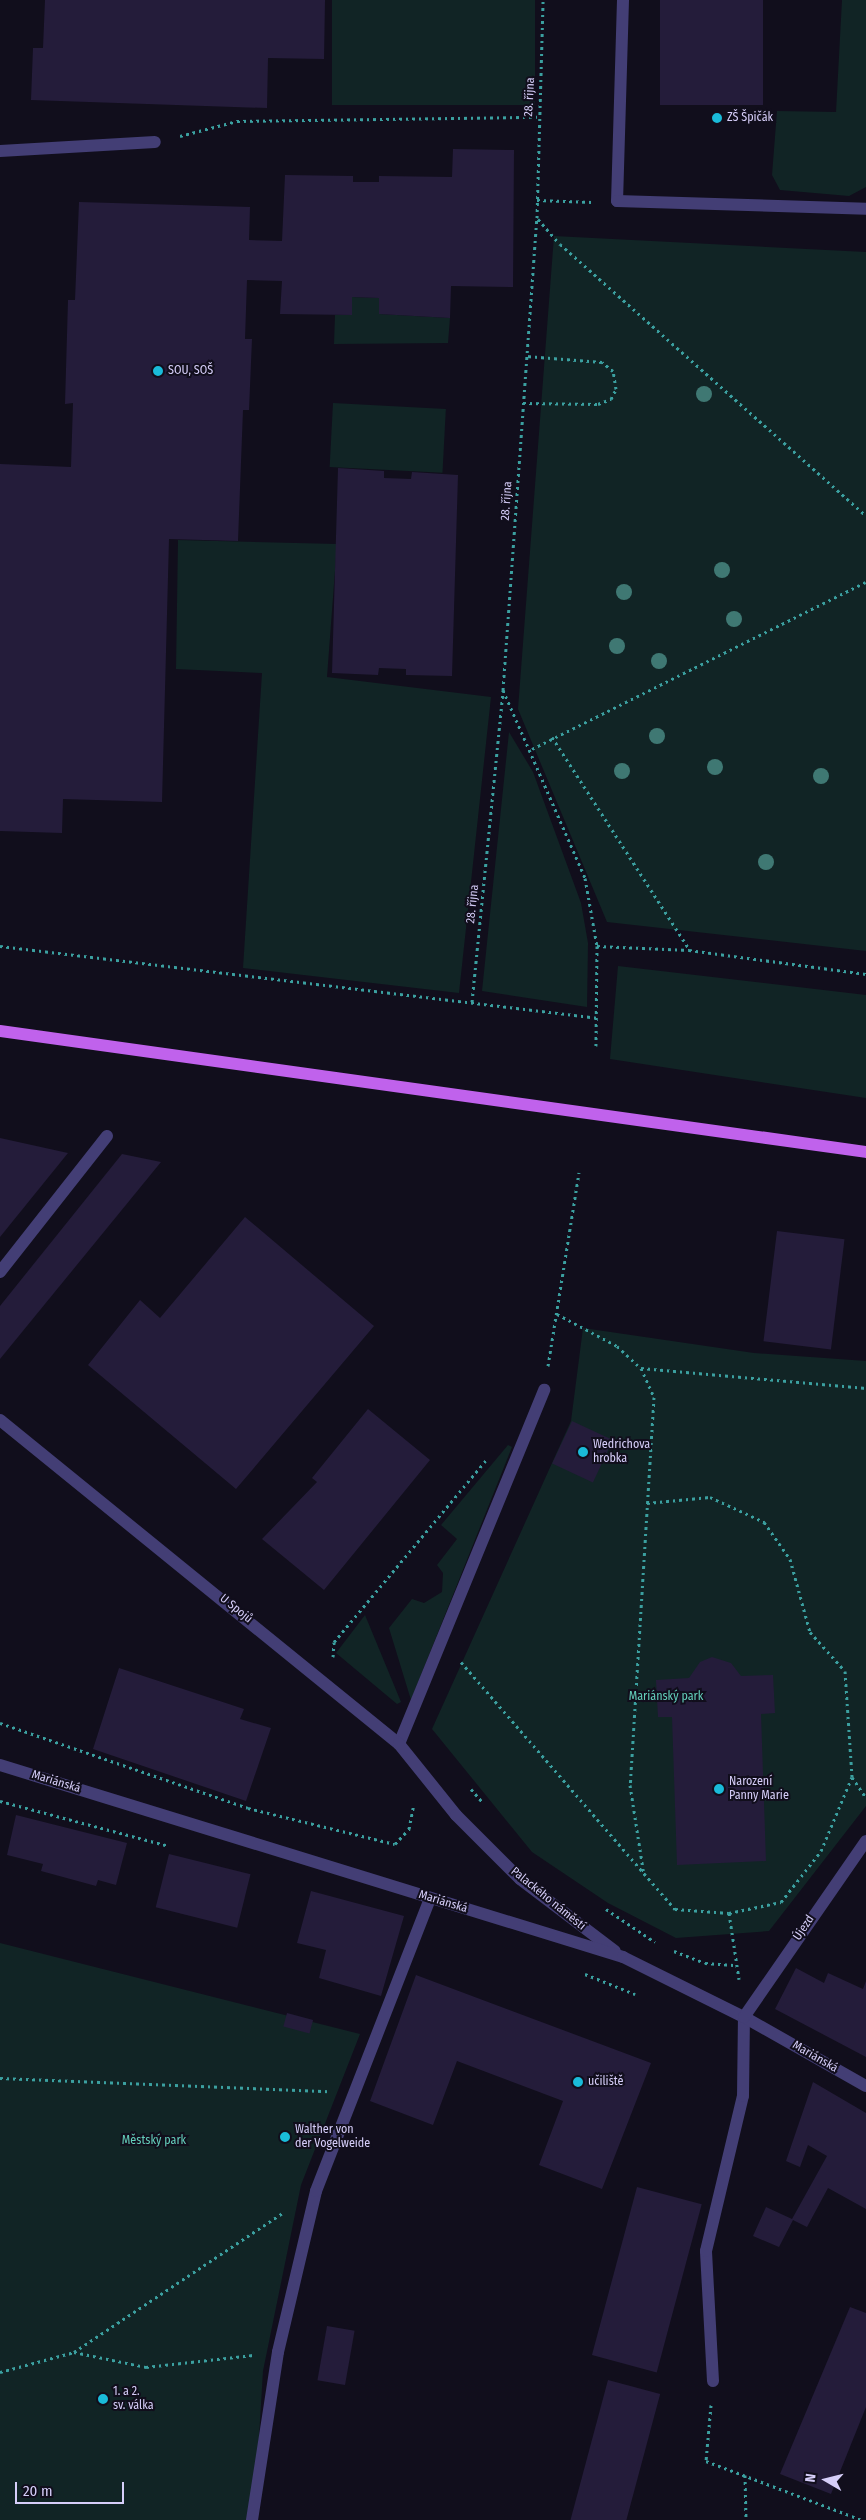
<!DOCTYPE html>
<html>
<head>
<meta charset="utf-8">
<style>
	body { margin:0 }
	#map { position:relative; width:866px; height:2520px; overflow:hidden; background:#110e1c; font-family:"Fira Sans Condensed",sans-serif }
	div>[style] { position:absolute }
	.green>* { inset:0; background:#112425; transform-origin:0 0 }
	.building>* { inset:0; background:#241c3a; transform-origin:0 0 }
	.path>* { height:3px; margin-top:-1.5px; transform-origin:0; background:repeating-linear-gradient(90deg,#3ba0a0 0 2.5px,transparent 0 6.5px) }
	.lane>* { height:12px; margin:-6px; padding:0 6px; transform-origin:6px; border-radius:6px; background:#433e75 }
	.street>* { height:12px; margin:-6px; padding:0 6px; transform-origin:6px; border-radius:6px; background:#433e75 }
	.primary>* { height:12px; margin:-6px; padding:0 6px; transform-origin:6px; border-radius:6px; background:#c062ec }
	.trees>* { width:16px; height:16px; margin:-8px; border-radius:50%; background:#3f7873 }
	.dots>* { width:14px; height:14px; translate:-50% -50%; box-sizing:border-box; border:2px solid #110e1c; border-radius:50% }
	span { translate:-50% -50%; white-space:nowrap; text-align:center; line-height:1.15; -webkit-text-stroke:4px #110e1c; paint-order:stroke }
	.street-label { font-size:12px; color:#d6cef9 }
	.poi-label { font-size:12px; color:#d6cef9 }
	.left { translate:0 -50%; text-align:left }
	.park-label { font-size:12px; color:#64cfbb }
	.north { position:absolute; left:801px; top:2455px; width:50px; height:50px; -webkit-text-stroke:4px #110e1c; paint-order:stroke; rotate:278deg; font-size:14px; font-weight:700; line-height:20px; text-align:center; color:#d6cef9 }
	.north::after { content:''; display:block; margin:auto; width:18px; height:22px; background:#d6cef9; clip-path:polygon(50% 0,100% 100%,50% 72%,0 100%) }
	.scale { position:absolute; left:15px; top:2482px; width:109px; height:22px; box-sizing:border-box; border:2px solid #d6cef9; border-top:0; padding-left:6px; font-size:15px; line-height:18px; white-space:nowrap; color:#d6cef9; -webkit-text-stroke:4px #110e1c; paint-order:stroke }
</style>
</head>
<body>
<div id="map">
	<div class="green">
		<i style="left:332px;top:0;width:203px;height:105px"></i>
		<i style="clip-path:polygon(842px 0,866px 0,866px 187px,849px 196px,780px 190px,772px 175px,777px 111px,836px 112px)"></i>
		<i style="clip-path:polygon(554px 236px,866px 252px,866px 951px,607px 922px,518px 709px)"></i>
		<i style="clip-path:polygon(352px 297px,379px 298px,379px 314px,450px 318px,448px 343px,334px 344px,335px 315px,352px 315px)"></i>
		<i style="left:333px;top:403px;width:113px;height:64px;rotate:3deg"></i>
		<i style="clip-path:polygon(178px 540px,337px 544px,327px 677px,491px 697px,459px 993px,243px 968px,262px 673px,176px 669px)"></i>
		<i style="clip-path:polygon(509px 732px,533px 772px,581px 903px,588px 943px,587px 1007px,482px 991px)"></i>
		<i style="clip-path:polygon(618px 966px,866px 995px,866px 1098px,610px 1059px)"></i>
		<i style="clip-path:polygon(583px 1328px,754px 1353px,866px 1361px,866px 1806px,769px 1931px,676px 1938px,608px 1903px,532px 1852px,432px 1729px,571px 1421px)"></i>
		<i style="clip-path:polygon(508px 1445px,512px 1447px,411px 1700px,389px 1628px,412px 1599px,424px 1603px,442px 1592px,443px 1573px,437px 1565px,457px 1539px,441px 1525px)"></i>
		<i style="clip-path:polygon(365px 1615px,401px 1702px,397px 1704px,336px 1653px)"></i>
		<i style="clip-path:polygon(0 1943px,360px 2034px,301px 2185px,263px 2371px,254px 2520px,0 2520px)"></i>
	</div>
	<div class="building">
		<i style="clip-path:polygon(45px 0,325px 0,324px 59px,268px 58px,267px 108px,31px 100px,33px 48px,43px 48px)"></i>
		<i style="left:660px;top:0;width:103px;height:105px"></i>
		<i style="clip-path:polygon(453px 149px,514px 150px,513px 287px,451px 286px,450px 318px,379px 314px,379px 298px,352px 297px,352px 315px,280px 314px,282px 281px,247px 280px,245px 339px,252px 339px,249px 410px,243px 410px,238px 541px,169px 539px,162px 802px,63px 799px,62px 833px,0 831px,0 464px,71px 467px,73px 403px,65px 404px,68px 300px,75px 300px,79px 202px,250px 207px,249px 240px,282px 241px,285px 175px,353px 176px,353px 182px,379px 182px,379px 176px,452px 177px)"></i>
		<i style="clip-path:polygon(338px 468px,384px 471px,384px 478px,411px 479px,412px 472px,458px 475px,452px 676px,406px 675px,406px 669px,379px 668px,378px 675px,332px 673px)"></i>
		<i style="clip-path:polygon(0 1138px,68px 1153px,0 1237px)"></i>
		<i style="clip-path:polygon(122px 1154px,161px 1162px,0 1359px,0 1306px)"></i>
		<i style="clip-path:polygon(245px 1217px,374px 1326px,236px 1489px,88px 1365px,140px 1300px,160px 1318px)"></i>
		<i style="left:777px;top:1231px;width:68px;height:111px;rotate:7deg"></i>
		<i style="clip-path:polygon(368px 1409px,430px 1460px,324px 1590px,262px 1539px,317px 1482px,312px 1478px)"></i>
		<i style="left:572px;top:1421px;width:45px;height:47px;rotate:25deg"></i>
		<i style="clip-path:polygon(712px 1657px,731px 1663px,741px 1676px,773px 1675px,775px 1713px,761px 1714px,766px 1861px,677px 1865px,672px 1717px,658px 1717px,656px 1680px,689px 1678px,700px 1662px)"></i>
		<i style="clip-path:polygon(119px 1668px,244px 1709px,240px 1719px,271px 1728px,246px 1801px,93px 1749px)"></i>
		<i style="clip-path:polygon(16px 1815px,127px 1843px,116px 1885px,98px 1880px,96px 1886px,41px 1871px,43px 1864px,7px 1855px)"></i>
		<i style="left:169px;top:1854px;width:84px;height:55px;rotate:14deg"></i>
		<i style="clip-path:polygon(311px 1891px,404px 1916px,381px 1996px,319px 1978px,326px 1950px,297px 1943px)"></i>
		<i style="clip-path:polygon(796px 1968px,824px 1983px,828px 1973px,863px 1989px,866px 1981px,866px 2057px,775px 2009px)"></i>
		<i style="clip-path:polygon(416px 1975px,651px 2063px,602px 2189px,539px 2165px,563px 2101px,457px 2061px,433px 2125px,370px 2101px)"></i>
		<i style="left:287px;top:2013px;width:27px;height:14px;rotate:15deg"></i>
		<i style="clip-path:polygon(813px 2082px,866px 2113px,866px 2209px,828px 2188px,807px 2227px,793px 2220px,779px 2247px,753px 2236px,766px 2207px,792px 2219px,827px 2156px,808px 2145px,800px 2167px,786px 2161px)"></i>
		<i style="left:637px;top:2187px;width:67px;height:174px;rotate:15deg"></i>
		<i style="clip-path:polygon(850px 2307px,866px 2313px,866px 2407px,831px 2494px,780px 2474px)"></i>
		<i style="left:327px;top:2326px;width:28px;height:55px;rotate:10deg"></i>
		<i style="left:608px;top:2380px;width:54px;height:145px;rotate:15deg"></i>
	</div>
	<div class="path">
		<i style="left:180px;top:136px;width:59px;rotate:-14.7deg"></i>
		<i style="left:237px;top:121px;width:300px;rotate:-0.8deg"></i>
		<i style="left:537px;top:200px;width:55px;rotate:2.1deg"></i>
		<i style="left:538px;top:219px;width:33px;rotate:49deg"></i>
		<i style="left:560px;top:244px;width:409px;rotate:41.6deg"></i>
		<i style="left:523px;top:403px;width:75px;rotate:0.8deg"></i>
		<i style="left:598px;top:404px;width:14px;rotate:-21deg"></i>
		<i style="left:611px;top:399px;width:11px;rotate:-63deg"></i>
		<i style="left:616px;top:389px;width:18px;rotate:-99deg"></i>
		<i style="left:613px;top:371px;width:14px;rotate:-141deg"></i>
		<i style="left:602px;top:362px;width:76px;rotate:-175.5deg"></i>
		<i style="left:503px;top:690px;width:205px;rotate:66.4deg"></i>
		<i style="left:585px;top:878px;width:69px;rotate:80deg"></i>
		<i style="left:597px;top:946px;width:100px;rotate:90.6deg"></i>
		<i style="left:552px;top:737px;width:252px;rotate:57.1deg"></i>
		<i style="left:532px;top:749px;width:373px;rotate:-26.6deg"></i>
		<i style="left:0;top:946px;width:603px;rotate:6.85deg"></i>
		<i style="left:597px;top:946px;width:92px;rotate:2.5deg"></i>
		<i style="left:689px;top:950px;width:179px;rotate:7.7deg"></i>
		<i style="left:472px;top:1002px;width:314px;rotate:-84.3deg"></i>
		<i style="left:503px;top:690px;width:473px;rotate:-85.9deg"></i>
		<i style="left:537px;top:218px;width:218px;rotate:-88.4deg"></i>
		<i style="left:557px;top:1314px;width:68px;rotate:28.1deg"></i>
		<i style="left:617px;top:1346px;width:33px;rotate:43deg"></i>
		<i style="left:641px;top:1368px;width:32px;rotate:66deg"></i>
		<i style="left:654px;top:1397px;width:389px;rotate:93.5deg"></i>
		<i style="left:630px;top:1785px;width:91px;rotate:81.2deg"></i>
		<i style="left:548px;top:1366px;width:196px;rotate:-80.9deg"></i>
		<i style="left:641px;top:1368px;width:226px;rotate:5.1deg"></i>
		<i style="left:647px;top:1503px;width:63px;rotate:-5.4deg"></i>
		<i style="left:710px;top:1497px;width:60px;rotate:24.8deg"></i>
		<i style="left:764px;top:1522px;width:45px;rotate:54.9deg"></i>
		<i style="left:790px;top:1559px;width:76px;rotate:74.7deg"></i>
		<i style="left:810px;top:1632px;width:52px;rotate:48.1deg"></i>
		<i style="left:845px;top:1671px;width:106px;rotate:86.2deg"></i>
		<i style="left:852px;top:1777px;width:25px;rotate:56deg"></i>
		<i style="left:333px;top:1657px;width:15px;rotate:-86deg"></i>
		<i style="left:334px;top:1642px;width:239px;rotate:-50.1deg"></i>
		<i style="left:461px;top:1662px;width:327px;rotate:49.1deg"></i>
		<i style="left:675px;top:1909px;width:54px;rotate:4.2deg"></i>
		<i style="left:729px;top:1913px;width:53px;rotate:-11.9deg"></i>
		<i style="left:781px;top:1902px;width:65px;rotate:-51.9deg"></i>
		<i style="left:821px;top:1851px;width:80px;rotate:-67.3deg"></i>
		<i style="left:0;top:1723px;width:262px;rotate:18.9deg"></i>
		<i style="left:248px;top:1808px;width:151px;rotate:13.8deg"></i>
		<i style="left:395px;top:1844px;width:21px;rotate:-47deg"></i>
		<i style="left:409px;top:1829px;width:25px;rotate:-79deg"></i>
		<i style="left:471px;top:1789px;width:18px;rotate:49deg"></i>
		<i style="left:0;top:1801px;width:175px;rotate:14.9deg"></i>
		<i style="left:606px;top:1909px;width:59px;rotate:34deg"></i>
		<i style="left:729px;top:1913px;width:67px;rotate:81.4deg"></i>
		<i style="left:674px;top:1951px;width:33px;rotate:21deg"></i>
		<i style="left:705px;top:1963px;width:32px;rotate:4deg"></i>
		<i style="left:585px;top:1974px;width:54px;rotate:21.8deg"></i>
		<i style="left:0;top:2078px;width:329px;rotate:2.3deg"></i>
		<i style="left:74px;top:2352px;width:252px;rotate:-33.7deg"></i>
		<i style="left:0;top:2372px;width:77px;rotate:-15.1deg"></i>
		<i style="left:74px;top:2352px;width:74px;rotate:11.8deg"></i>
		<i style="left:146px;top:2367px;width:108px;rotate:-6.4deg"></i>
		<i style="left:711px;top:2405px;width:56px;rotate:95.1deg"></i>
		<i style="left:706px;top:2461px;width:167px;rotate:20.7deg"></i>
		<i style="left:745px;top:2475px;width:45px;rotate:88.7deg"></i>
	</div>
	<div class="lane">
		<i style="left:623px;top:0;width:201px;rotate:91.7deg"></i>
		<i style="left:617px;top:201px;width:249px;rotate:1.8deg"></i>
		<i style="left:0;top:1272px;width:173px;rotate:-51.8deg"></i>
		<i style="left:399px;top:1744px;width:383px;rotate:-67.7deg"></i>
		<i style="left:713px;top:2381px;width:130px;rotate:-93.1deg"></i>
		<i style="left:706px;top:2251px;width:159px;rotate:-76.6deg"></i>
		<i style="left:743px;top:2096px;width:79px;rotate:-89.3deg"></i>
		<i style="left:252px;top:2520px;width:170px;rotate:-81.2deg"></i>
		<i style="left:278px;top:2352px;width:165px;rotate:-76.7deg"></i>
		<i style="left:316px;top:2191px;width:314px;rotate:-68.7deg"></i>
	</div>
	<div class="street">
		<i style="left:0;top:151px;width:155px;rotate:-3.3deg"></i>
		<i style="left:0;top:1420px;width:514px;rotate:39.08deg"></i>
		<i style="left:399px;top:1744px;width:91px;rotate:51.2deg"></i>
		<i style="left:456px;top:1815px;width:91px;rotate:45deg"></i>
		<i style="left:520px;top:1879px;width:119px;rotate:37.2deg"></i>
		<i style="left:0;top:1765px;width:652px;rotate:17.13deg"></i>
		<i style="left:623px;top:1957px;width:135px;rotate:26.4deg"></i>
		<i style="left:744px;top:2017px;width:140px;rotate:29.5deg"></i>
		<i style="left:744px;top:2017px;width:214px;rotate:-55.3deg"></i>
	</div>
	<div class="primary">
		<i style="left:0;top:1031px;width:874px;rotate:7.95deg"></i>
	</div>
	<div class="trees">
		<i style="left:704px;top:394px"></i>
		<i style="left:722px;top:570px"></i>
		<i style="left:624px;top:592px"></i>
		<i style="left:734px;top:619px"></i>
		<i style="left:617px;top:646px"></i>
		<i style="left:659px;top:661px"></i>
		<i style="left:657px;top:736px"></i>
		<i style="left:715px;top:767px"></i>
		<i style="left:622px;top:771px"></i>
		<i style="left:821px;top:776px"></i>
		<i style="left:766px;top:862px"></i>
	</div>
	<div class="dots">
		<i style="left:717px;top:118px;background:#1abbd9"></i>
		<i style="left:158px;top:371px;background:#1abbd9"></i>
		<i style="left:583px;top:1452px;background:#1abbd9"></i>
		<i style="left:719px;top:1789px;background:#1abbd9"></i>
		<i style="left:578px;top:2082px;background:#1abbd9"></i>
		<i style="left:285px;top:2137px;background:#1abbd9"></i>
		<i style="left:103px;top:2399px;background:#1abbd9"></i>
	</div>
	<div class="street-label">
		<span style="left:530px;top:97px;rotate:-87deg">28. října</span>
		<span style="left:507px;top:501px;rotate:-86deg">28. října</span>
		<span style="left:473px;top:904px;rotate:-84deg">28. října</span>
		<span style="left:236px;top:1609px;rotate:39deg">U Spojů</span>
		<span style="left:56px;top:1782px;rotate:17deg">Mariánská</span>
		<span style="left:548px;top:1899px;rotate:39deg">Palackého náměstí</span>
		<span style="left:443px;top:1902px;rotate:17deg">Mariánská</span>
		<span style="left:804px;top:1928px;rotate:-56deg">Újezd</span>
		<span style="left:815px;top:2057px;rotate:30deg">Mariánská</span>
	</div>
	<div class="poi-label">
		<span class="left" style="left:727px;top:118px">ZŠ Špičák</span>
		<span class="left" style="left:168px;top:371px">SOU, SOŠ</span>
		<span class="left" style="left:593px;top:1452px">Wedrichova<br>hrobka</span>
		<span class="left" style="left:729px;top:1789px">Narození<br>Panny Marie</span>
		<span class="left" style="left:588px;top:2082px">učiliště</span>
		<span class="left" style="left:295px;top:2137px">Walther von<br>der Vogelweide</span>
		<span class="left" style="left:113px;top:2399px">1. a 2.<br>sv. válka</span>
	</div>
	<div class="park-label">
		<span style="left:666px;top:1697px">Mariánský park</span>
		<span style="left:154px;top:2141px">Městský park</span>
	</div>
	<div class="north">N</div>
	<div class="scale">20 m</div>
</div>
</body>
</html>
